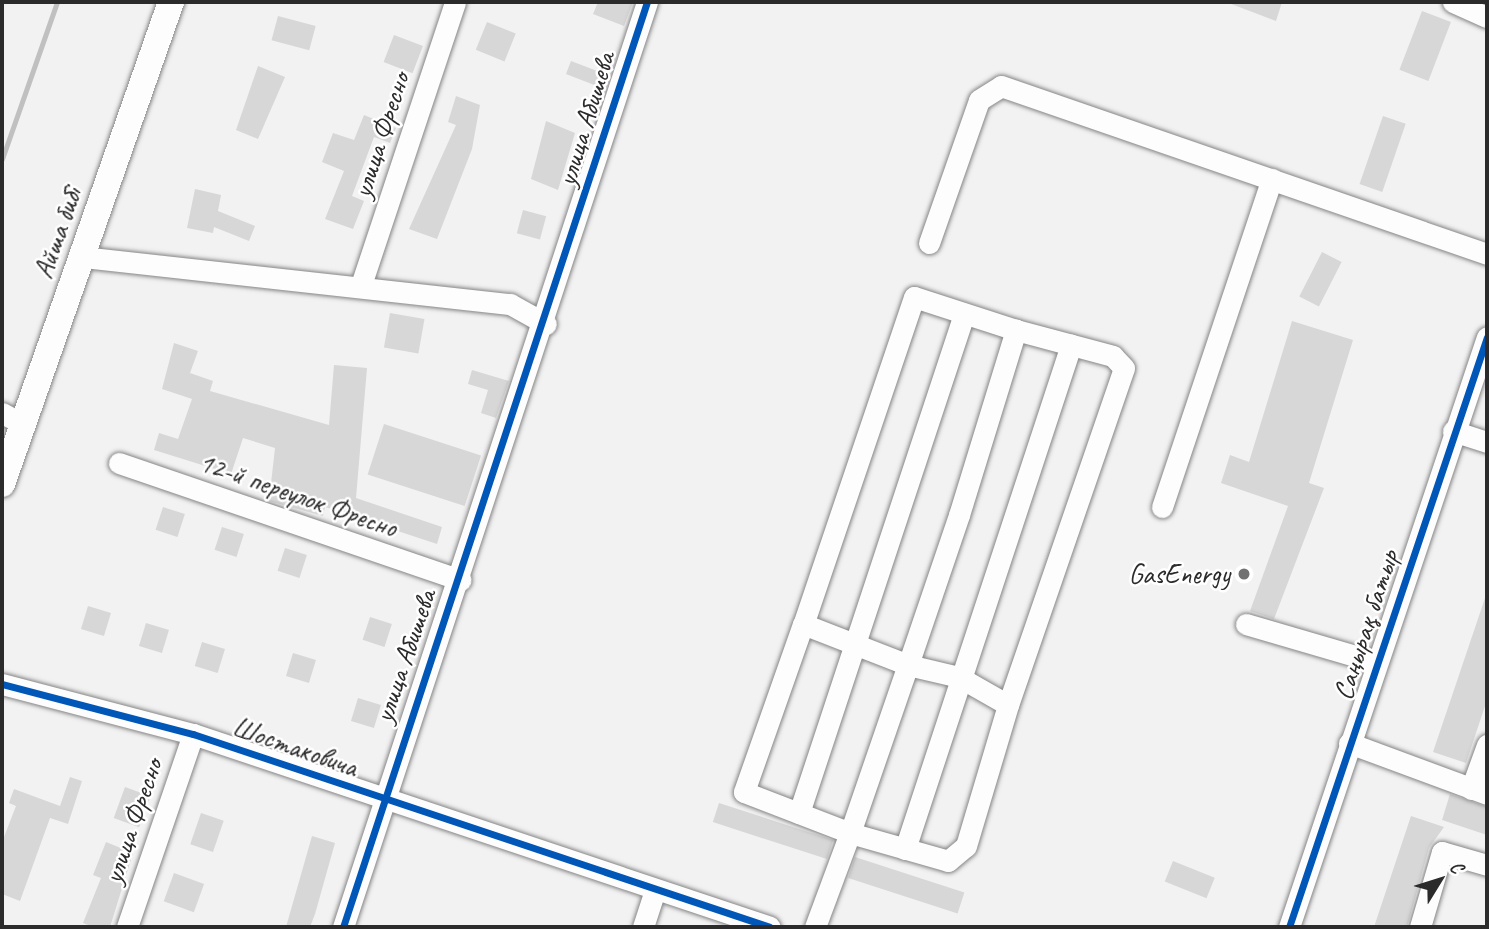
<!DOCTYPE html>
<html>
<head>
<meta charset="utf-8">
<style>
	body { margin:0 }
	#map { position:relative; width:1489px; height:929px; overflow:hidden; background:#f2f2f2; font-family:Caveat,sans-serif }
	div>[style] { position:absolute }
	.stream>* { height:5px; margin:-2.5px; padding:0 2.5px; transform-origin:2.5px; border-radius:2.5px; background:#c0c0c0 }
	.building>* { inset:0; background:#d7d7d7; transform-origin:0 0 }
	.roads { filter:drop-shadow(0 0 2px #858585) drop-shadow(0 0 2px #858585) }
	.minor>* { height:21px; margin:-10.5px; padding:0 10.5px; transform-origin:10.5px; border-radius:10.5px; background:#fdfdfd }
	.major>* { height:26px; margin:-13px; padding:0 13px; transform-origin:13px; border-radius:13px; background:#fdfdfd }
	.cycleway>* { height:7px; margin:-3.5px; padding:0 3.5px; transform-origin:3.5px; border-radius:3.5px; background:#0057b8 }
	.dots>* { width:19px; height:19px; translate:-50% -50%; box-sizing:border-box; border:4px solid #fff; border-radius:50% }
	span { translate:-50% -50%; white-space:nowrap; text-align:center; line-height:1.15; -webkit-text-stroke:5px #fff; paint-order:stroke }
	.street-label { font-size:28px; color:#2b2b2b }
	.poi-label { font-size:28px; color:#2b2b2b }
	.right { translate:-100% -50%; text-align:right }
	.frame { position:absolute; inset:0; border:4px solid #2b2b2b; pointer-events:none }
	.north { position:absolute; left:1405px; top:845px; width:70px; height:70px; -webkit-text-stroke:5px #fff; paint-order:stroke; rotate:52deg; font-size:19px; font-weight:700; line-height:28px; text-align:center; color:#2b2b2b }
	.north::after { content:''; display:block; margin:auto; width:24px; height:32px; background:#2b2b2b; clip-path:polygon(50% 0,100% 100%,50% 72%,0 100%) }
</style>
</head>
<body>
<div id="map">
	<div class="stream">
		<i style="left:2px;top:159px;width:166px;rotate:-70.7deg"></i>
	</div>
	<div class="building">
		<i style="clip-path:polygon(598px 2px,633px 2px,624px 26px,593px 14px)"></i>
		<i style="clip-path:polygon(1226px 2px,1282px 2px,1276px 21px)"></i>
		<i style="left:1422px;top:11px;width:31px;height:63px;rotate:21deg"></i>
		<i style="left:278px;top:16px;width:39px;height:25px;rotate:15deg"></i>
		<i style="left:487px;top:22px;width:31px;height:30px;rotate:22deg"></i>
		<i style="left:394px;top:35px;width:31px;height:29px;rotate:21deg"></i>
		<i style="left:571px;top:61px;width:40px;height:14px;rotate:21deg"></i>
		<i style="clip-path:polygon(258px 66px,285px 77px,258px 139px,236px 130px)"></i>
		<i style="clip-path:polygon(456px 96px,480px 105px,472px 149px,437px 239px,409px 229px,456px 125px,448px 122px)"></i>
		<i style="clip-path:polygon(364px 115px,396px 128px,390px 143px,374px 137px,352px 196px,364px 201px,353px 229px,325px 219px,344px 171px,322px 162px,333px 133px,354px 140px)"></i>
		<i style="left:1383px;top:116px;width:24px;height:72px;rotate:19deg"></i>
		<i style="clip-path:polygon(546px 121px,575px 133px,558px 190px,531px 179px)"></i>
		<i style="clip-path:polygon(195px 189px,221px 195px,218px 211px,255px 226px,249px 241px,214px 227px,213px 233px,187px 228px)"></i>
		<i style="left:523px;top:210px;width:24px;height:24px;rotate:15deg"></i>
		<i style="left:1322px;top:252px;width:22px;height:50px;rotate:27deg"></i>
		<i style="left:390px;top:313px;width:35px;height:35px;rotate:10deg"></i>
		<i style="clip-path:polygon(1292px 321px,1353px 340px,1309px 483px,1324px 488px,1274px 619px,1250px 611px,1288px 506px,1221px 483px,1230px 455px,1249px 462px)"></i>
		<i style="clip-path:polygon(174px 343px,198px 351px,190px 373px,213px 381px,210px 391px,329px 425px,334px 365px,367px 368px,356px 498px,442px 527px,437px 544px,325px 507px,323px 516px,269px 501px,275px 448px,243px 438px,231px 474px,154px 450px,159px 433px,178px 439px,192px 399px,162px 389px)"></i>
		<i style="clip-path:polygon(472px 370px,509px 381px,496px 418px,481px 413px,488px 390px,468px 384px)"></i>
		<i style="left:384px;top:424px;width:102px;height:53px;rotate:18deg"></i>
		<i style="left:163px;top:507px;width:23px;height:24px;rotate:18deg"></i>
		<i style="left:222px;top:527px;width:23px;height:24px;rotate:18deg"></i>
		<i style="left:285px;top:548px;width:23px;height:24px;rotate:18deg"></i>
		<i style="clip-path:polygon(1485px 598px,1487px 700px,1466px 763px,1433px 752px)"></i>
		<i style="left:88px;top:606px;width:24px;height:24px;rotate:17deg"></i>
		<i style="left:370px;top:617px;width:23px;height:24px;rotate:18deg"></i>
		<i style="left:146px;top:623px;width:24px;height:24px;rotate:17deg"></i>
		<i style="left:202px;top:642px;width:24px;height:25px;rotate:17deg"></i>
		<i style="left:293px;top:653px;width:24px;height:24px;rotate:17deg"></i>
		<i style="left:358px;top:698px;width:24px;height:24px;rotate:17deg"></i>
		<i style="clip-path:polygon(70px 777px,82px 781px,68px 824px,50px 818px,20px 901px,2px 894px,2px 842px,16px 806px,9px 803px,14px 789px,60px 806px)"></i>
		<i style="left:125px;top:787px;width:27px;height:33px;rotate:20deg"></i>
		<i style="clip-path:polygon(1450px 794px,1487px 807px,1487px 835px,1442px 820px)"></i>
		<i style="left:719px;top:803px;width:120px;height:20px;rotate:18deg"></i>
		<i style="left:201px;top:813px;width:24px;height:33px;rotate:19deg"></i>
		<i style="clip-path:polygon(1411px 816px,1444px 827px,1429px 848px,1407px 927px,1374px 927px)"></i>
		<i style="clip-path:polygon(312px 836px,335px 843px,315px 914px,310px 927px,286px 927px)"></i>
		<i style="clip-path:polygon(106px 842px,133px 853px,110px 927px,93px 927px,83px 923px,101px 878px,93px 875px)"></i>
		<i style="left:855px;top:857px;width:115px;height:22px;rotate:18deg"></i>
		<i style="left:1173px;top:861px;width:45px;height:22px;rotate:22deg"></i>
		<i style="left:174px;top:873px;width:32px;height:30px;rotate:20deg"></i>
	</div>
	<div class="roads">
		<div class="minor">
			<i style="left:1453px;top:2px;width:37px;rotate:24deg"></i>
			<i style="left:929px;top:243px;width:151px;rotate:-70.7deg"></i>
			<i style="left:979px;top:100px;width:26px;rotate:-32deg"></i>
			<i style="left:1001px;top:86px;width:514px;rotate:19.07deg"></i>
			<i style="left:83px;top:257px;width:430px;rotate:6.3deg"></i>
			<i style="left:510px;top:304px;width:41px;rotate:29.1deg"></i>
			<i style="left:361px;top:285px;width:298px;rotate:-71.6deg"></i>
			<i style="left:2px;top:413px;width:24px;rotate:28deg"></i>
			<i style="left:1453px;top:431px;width:36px;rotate:18deg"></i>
			<i style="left:119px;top:463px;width:361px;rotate:18.9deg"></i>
			<i style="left:1162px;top:507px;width:346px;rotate:-71.5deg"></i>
			<i style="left:803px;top:624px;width:178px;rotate:109.4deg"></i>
			<i style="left:744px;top:792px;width:114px;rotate:21.1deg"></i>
			<i style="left:850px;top:833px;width:102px;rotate:15.9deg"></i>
			<i style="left:948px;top:861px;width:23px;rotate:-40deg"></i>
			<i style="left:966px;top:846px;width:147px;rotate:-73.4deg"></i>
			<i style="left:1246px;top:624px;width:135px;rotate:16.3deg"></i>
			<i style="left:2px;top:684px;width:197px;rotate:14.7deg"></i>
			<i style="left:193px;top:734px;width:608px;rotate:18.49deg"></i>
			<i style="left:1349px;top:743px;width:147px;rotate:20.3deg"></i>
			<i style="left:1471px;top:789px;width:47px;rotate:-70deg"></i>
			<i style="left:799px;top:813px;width:526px;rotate:-71.7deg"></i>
			<i style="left:905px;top:849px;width:531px;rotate:-71.77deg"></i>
			<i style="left:127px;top:927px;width:204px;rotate:-71.1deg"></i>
			<i style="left:343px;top:927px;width:974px;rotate:-71.81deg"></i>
			<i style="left:643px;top:927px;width:39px;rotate:-72deg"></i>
			<i style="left:815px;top:927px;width:100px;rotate:-69.6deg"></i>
			<i style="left:850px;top:833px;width:178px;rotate:-71deg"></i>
			<i style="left:908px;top:665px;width:158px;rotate:-71.2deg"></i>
			<i style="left:959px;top:515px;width:194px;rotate:-72.9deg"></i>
			<i style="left:1016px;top:330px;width:107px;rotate:-162.1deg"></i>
			<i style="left:914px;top:297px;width:345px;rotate:108.7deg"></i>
			<i style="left:803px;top:624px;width:113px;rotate:21.3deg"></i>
			<i style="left:908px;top:665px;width:52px;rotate:13.2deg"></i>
			<i style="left:959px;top:677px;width:56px;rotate:29.7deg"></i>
			<i style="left:1008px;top:705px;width:356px;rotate:-71deg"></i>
			<i style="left:1124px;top:368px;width:16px;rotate:-133deg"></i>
			<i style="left:1113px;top:356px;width:100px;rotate:-165deg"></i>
			<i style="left:1289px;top:927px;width:622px;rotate:-71.45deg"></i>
			<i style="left:1420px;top:927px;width:78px;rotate:-73.7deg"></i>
			<i style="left:1442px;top:852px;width:47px;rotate:16.1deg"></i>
		</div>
		<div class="major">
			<i style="left:2px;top:484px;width:511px;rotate:-70.68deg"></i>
		</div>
	</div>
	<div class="cycleway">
		<i style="left:2px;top:684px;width:197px;rotate:14.7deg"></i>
		<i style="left:193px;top:734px;width:608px;rotate:18.49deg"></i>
		<i style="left:343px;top:927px;width:974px;rotate:-71.81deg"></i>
		<i style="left:1289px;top:927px;width:622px;rotate:-71.45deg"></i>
	</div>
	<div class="dots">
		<i style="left:1244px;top:574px;background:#717171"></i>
	</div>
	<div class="street-label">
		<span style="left:586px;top:119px;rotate:-73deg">улица Абишева</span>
		<span style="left:381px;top:135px;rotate:-72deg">улица Фресно</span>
		<span style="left:58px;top:233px;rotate:-71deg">Айша бибі</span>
		<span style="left:298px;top:495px;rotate:19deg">12-й переулок Фресно</span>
		<span style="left:1366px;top:625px;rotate:-72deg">Саңырақ батыр</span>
		<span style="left:405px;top:656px;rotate:-71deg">улица Абишева</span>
		<span style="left:295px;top:747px;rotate:19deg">Шостаковича</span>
		<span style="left:133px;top:821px;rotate:-71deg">улица Фресно</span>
	</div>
	<div class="poi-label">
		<span class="right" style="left:1230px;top:574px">GasEnergy</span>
	</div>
	<div class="frame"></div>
	<div class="north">С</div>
</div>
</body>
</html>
